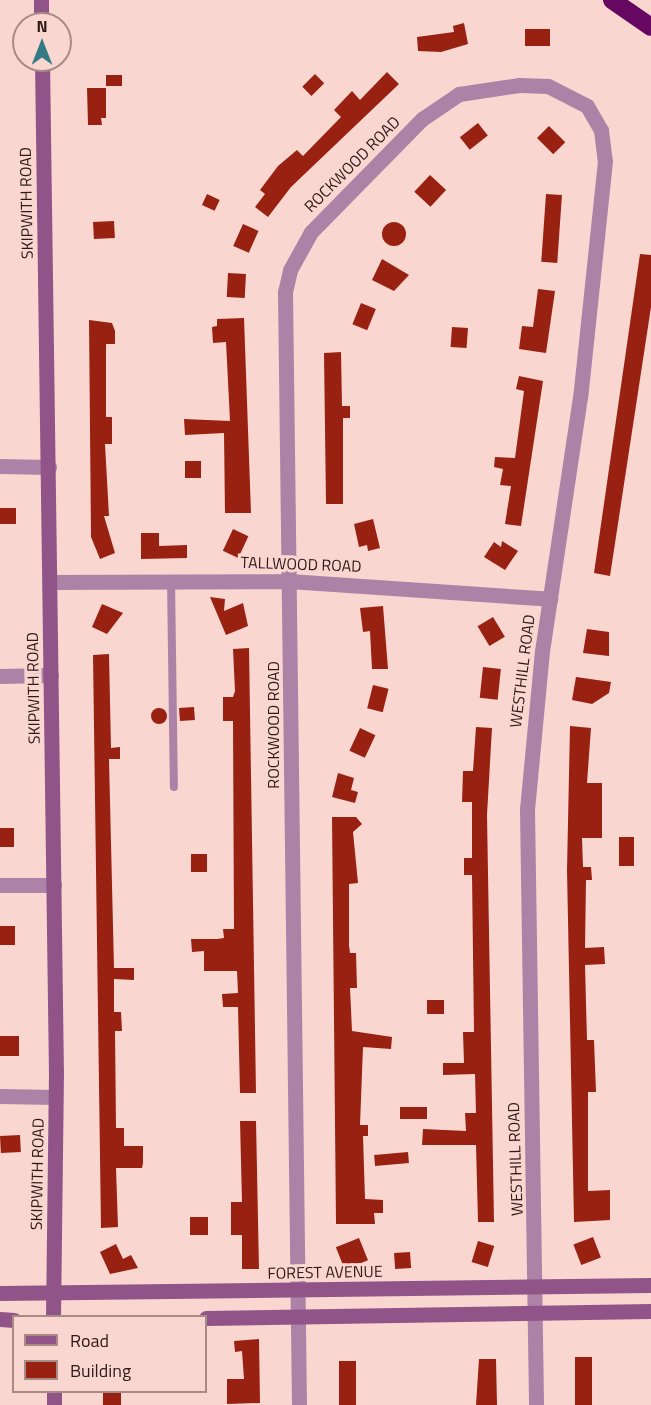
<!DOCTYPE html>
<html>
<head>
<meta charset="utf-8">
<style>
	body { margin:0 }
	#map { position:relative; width:651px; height:1405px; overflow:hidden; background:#fad6d0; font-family:"Titillium Web",sans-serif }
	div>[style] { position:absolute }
	.building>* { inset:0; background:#982112; transform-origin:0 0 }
	.round { border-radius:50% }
	.service>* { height:8px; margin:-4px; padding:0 4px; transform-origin:4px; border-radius:4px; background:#ac83a6 }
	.minor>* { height:15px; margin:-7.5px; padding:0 7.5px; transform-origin:7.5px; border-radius:7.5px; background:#ac83a6 }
	.secondary>* { height:15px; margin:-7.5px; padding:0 7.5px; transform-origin:7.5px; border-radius:7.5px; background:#905489 }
	.motorway>* { height:18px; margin:-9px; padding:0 9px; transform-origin:9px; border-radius:9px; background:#660761 }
	span { translate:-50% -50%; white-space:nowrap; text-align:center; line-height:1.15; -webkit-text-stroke:6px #fad6d0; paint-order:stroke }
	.street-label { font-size:16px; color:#2f1a17 }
	.legend { position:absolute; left:12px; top:1315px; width:195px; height:78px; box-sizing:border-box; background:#fad6d0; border:2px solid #a98b86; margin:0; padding:8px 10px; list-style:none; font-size:18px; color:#2f1a17 }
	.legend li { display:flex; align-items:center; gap:12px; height:30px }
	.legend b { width:30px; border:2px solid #a98b86 }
	.north { position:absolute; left:12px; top:12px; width:60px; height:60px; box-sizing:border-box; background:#fad6d0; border:2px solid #a98b86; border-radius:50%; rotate:0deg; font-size:16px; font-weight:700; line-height:24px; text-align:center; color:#2f1a17 }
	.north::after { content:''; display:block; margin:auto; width:21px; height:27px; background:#347a86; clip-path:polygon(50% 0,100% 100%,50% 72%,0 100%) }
</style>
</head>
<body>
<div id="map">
	<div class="building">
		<i style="clip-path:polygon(464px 23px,468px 44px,441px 52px,418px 51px,417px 37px,454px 32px,453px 26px)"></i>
		<i style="left:525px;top:29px;width:25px;height:17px"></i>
		<i style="clip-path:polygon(387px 72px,399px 84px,291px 187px,268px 217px,255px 207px,265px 194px,260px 190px,278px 166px,297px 150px,303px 156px,341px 117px,334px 110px,352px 91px,360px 100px)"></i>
		<i style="left:315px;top:74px;width:13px;height:18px;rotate:45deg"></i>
		<i style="left:106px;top:75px;width:16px;height:11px"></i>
		<i style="clip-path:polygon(87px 88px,106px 88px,106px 118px,101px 118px,102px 125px,88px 125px)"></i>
		<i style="left:478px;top:123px;width:16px;height:23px;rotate:52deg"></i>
		<i style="left:549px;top:126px;width:23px;height:17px;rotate:45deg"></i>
		<i style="left:430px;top:175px;width:22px;height:23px;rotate:43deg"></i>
		<i style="left:207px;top:194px;width:14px;height:12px;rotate:25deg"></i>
		<i style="left:546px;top:194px;width:16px;height:68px;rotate:4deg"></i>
		<i style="left:114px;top:221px;width:17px;height:21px;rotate:87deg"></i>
		<i class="round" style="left:382px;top:222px;width:24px;height:24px"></i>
		<i style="left:243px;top:224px;width:17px;height:24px;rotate:24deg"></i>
		<i style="clip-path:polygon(640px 254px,651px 255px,651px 307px,610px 576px,594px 573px)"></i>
		<i style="clip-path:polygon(382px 259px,409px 275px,394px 291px,372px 280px)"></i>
		<i style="left:228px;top:273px;width:18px;height:24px;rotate:3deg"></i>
		<i style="clip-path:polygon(538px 289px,555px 291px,546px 353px,519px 349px,522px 326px,533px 327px)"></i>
		<i style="left:361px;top:303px;width:16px;height:23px;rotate:22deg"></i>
		<i style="clip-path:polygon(244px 318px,251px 513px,225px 513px,224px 433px,185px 435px,184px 419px,230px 421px,226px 342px,213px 343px,212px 327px,217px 326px,217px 319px)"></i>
		<i style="clip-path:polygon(89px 320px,112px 323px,115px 331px,115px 344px,106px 344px,106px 417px,112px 417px,112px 444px,105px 444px,109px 516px,104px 516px,115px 553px,100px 559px,91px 537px)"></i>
		<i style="left:452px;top:327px;width:16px;height:20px;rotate:4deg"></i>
		<i style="clip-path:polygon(341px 352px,342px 406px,350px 406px,350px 418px,343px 418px,343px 504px,326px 504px,324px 353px)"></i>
		<i style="clip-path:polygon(519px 376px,543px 381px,521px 526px,505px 524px,511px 486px,500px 485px,503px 469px,494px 467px,495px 457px,515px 458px,524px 391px,516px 389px)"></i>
		<i style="left:185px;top:461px;width:16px;height:17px"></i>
		<i style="left:0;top:508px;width:16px;height:16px"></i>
		<i style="clip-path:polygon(373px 519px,380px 548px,368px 551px,367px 545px,359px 547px,354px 524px)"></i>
		<i style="left:233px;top:529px;width:17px;height:24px;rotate:25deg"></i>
		<i style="clip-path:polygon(141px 533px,159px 533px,159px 546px,187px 545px,187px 558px,141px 559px)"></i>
		<i style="clip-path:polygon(502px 541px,518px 551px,505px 570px,484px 557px,494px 542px,501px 547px)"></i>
		<i style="clip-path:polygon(210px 597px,225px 599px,224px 611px,243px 603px,248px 626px,226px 635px)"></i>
		<i style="clip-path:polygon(102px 604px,123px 613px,107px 634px,92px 627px)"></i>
		<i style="clip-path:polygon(383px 606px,388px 669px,372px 669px,370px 631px,363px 632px,360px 608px)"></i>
		<i style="left:493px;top:617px;width:23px;height:18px;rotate:59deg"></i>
		<i style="clip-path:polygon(587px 629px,609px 632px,609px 656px,583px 653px)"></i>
		<i style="clip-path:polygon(249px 648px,256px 1093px,240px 1093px,238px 1007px,223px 1007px,222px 994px,238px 993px,237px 971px,204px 971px,204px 951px,192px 952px,191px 939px,217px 939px,224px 938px,223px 929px,234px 929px,233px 721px,223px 721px,223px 697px,233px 697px,235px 691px,233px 649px)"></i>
		<i style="clip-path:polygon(109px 654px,111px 748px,120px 747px,120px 759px,109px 759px,114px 968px,134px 968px,134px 980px,114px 979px,114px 1012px,121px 1012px,122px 1031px,115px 1031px,116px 1128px,124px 1128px,124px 1146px,143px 1146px,143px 1163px,142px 1168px,116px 1168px,118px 1227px,101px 1228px,93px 655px)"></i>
		<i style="left:483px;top:667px;width:18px;height:31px;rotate:6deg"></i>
		<i style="clip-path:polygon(576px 677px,611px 682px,609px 693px,592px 704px,572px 700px)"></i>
		<i style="left:373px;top:685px;width:16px;height:24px;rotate:14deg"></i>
		<i style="left:194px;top:707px;width:13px;height:15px;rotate:86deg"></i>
		<i class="round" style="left:151px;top:708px;width:16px;height:16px"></i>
		<i style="clip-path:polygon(570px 726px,591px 728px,587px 783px,602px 783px,602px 838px,582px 838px,583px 867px,591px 867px,592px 880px,586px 880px,585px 948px,604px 947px,605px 964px,585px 965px,587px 1040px,594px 1040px,596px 1092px,588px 1092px,588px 1191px,610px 1190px,610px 1220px,574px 1222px,567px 870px)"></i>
		<i style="clip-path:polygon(476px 727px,492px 728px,487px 815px,494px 1222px,478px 1222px,476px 1145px,422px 1145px,423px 1129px,466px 1131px,465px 1113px,476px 1113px,475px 1074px,443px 1075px,443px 1063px,464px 1063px,463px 1032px,474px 1032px,472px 875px,464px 875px,464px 858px,472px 858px,472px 802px,462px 802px,463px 771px,473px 771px)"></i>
		<i style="left:360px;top:728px;width:17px;height:25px;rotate:25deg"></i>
		<i style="clip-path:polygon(338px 773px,354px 778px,351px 790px,358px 792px,355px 803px,332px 797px)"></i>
		<i style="clip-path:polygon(332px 817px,356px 817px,362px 824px,353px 832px,358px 883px,349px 884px,349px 945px,350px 953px,356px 953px,357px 988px,350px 988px,352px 1031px,392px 1037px,391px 1049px,363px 1047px,360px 1125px,368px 1125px,368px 1136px,363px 1136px,365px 1199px,383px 1200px,383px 1213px,374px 1213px,375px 1224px,336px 1224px)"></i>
		<i style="left:0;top:828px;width:14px;height:19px"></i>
		<i style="left:619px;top:837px;width:15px;height:29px"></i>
		<i style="left:191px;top:854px;width:16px;height:18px"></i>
		<i style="left:0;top:926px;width:15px;height:19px"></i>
		<i style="left:444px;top:1000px;width:14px;height:17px;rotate:90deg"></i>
		<i style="left:0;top:1036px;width:19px;height:20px"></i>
		<i style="left:427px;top:1107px;width:12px;height:27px;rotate:90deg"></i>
		<i style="clip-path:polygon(240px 1121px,256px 1121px,259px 1269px,242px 1269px,242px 1235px,231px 1235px,231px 1202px,242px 1202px)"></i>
		<i style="left:20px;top:1135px;width:17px;height:20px;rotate:87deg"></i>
		<i style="left:408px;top:1152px;width:11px;height:34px;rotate:85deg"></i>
		<i style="left:190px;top:1217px;width:18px;height:18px"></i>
		<i style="left:593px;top:1237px;width:22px;height:21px;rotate:69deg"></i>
		<i style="left:359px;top:1238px;width:24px;height:25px;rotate:68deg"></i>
		<i style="left:478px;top:1241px;width:17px;height:22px;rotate:17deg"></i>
		<i style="clip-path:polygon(116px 1244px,123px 1259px,131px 1255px,138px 1268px,110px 1274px,100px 1252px)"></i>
		<i style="left:410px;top:1252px;width:16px;height:16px;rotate:86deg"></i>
		<i style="clip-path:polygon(259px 1339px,260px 1403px,227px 1404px,227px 1379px,244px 1379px,242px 1351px,235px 1352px,234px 1341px)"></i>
		<i style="left:575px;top:1357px;width:17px;height:48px"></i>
		<i style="clip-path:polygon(479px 1359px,496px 1359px,497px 1405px,476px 1405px)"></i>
		<i style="left:339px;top:1361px;width:17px;height:44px"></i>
		<i style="left:103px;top:1392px;width:18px;height:13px"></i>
	</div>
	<div class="service">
		<i style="left:171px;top:580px;width:207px;rotate:89.2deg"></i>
	</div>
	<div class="minor">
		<i style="left:0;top:466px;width:49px;rotate:1.2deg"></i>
		<i style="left:50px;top:582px;width:239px;rotate:-0.2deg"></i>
		<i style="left:289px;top:581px;width:262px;rotate:3.9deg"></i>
		<i style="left:0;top:676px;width:51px;rotate:-1.1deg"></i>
		<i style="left:0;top:885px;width:54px"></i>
		<i style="left:0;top:1096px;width:55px;rotate:1deg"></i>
		<i style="left:299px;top:1405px;width:1113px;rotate:-90.72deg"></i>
		<i style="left:285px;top:292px;width:23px;rotate:-77deg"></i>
		<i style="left:290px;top:270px;width:43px;rotate:-61.1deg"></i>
		<i style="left:311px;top:232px;width:158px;rotate:-45.5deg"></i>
		<i style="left:422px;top:119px;width:45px;rotate:-34deg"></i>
		<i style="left:459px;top:94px;width:61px;rotate:-8.5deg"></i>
		<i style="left:519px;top:85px;width:29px;rotate:2deg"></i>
		<i style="left:548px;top:86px;width:44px;rotate:27.1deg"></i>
		<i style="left:587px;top:106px;width:28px;rotate:60deg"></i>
		<i style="left:601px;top:130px;width:31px;rotate:83deg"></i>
		<i style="left:605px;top:161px;width:237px;rotate:96deg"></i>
		<i style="left:580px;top:397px;width:257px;rotate:98.5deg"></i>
		<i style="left:542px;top:651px;width:159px;rotate:95.4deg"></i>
		<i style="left:527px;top:809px;width:596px;rotate:89.13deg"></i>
	</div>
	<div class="secondary">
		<i style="left:41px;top:0;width:24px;rotate:90deg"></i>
		<i style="left:42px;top:60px;width:1012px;rotate:89.21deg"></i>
		<i style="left:56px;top:1072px;width:244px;rotate:90.7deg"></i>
		<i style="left:0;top:1293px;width:651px;rotate:-0.7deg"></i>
		<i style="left:206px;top:1318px;width:445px;rotate:-0.9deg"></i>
		<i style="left:0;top:1319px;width:14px;rotate:4deg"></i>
		<i style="left:54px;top:1392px;width:13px;rotate:90deg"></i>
	</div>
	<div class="motorway">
		<i style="left:612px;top:0;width:47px;rotate:34.7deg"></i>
	</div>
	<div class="street-label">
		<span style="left:352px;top:164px;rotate:-45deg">ROCKWOOD ROAD</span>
		<span style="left:26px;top:203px;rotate:-91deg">SKIPWITH ROAD</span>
		<span style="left:301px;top:564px;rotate:2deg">TALLWOOD ROAD</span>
		<span style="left:522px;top:671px;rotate:-83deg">WESTHILL ROAD</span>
		<span style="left:33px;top:688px;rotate:-91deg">SKIPWITH ROAD</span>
		<span style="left:273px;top:725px;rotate:-90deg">ROCKWOOD ROAD</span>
		<span style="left:515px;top:1159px;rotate:-92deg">WESTHILL ROAD</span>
		<span style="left:37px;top:1174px;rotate:-89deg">SKIPWITH ROAD</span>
		<span style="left:325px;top:1272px;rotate:-1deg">FOREST AVENUE</span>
	</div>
	<ul class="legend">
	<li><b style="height:8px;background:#905489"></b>Road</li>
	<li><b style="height:16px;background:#982112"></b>Building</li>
	</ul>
	<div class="north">N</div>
</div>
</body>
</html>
